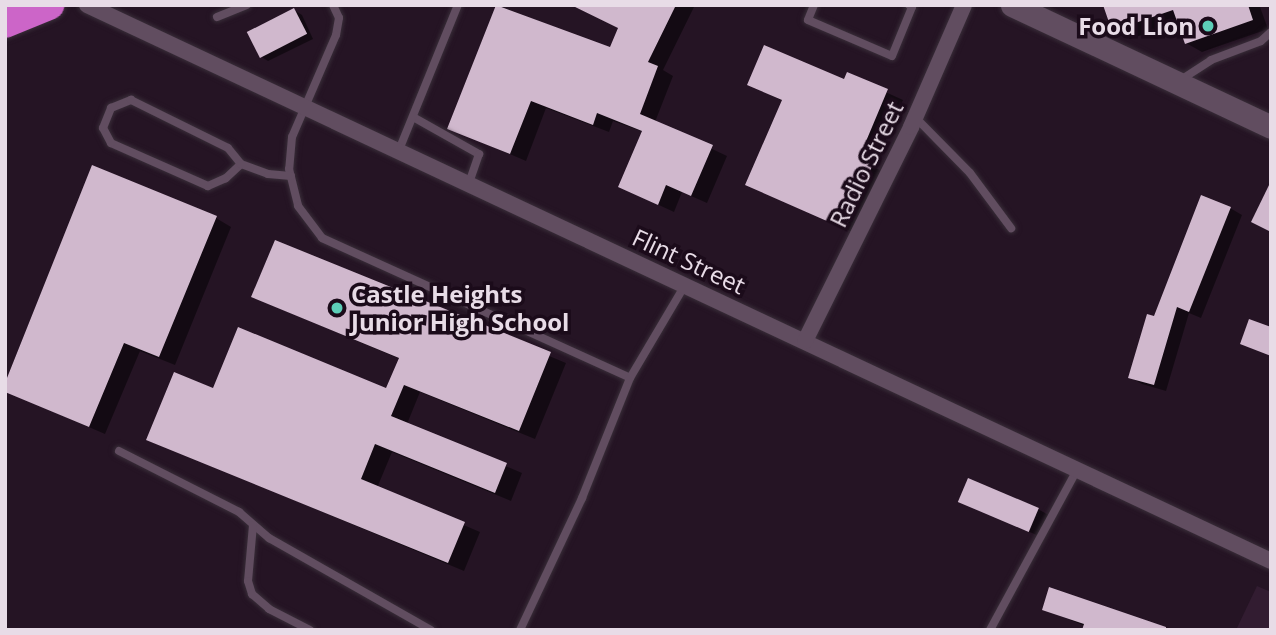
<!DOCTYPE html>
<html>
<head>
<meta charset="utf-8">
<style>
	body { margin:0 }
	#map { position:relative; width:1276px; height:635px; overflow:hidden; background:#251424; font-family:"Open Sans",sans-serif }
	div>[style] { position:absolute }
	.built>* { inset:0; background:#321c31 }
	.shadow>* { inset:0; background:#0007 }
	.building>* { inset:0; background:#d0b8cd; transform-origin:0 0 }
	.roads { filter:drop-shadow(0 0 2px #392e39) drop-shadow(0 0 2px #392e39) }
	.lane>* { height:8px; margin:-4px; padding:0 4px; transform-origin:4px; border-radius:4px; background:#614d60 }
	.street>* { height:16px; margin:-8px; padding:0 8px; transform-origin:8px; border-radius:8px; background:#614d60 }
	.secondary>* { height:23px; margin:-11.5px; padding:0 11.5px; transform-origin:11.5px; border-radius:11.5px; background:#614d60 }
	.highway>* { height:30px; margin:-15px; padding:0 15px; transform-origin:15px; border-radius:15px; background:#cc65c8 }
	.dots>* { width:19px; height:19px; translate:-50% -50%; box-sizing:border-box; border:4px solid #1b0b1a; border-radius:50% }
	span { translate:-50% -50%; white-space:nowrap; text-align:center; line-height:1.15; -webkit-text-stroke:7px #1b0b1a; paint-order:stroke }
	.poi-label { font-size:24px; color:#e8dce7; font-weight:700 }
	.right { translate:-100% -50%; text-align:right }
	.left { translate:0 -50%; text-align:left }
	.street-label { font-size:24px; color:#e8dce7 }
	.frame { position:absolute; inset:0; border:7px solid #e8dce7; pointer-events:none }
</style>
</head>
<body>
<div id="map">
	<div class="built">
		<i style="clip-path:polygon(1257px 586px,1271px 592px,1271px 630px,1236px 630px)"></i>
	</div>
	<div class="shadow">
		<i style="clip-path:polygon(497px 5px,611px 49px,620px 28px,571px 5px,695px 5px,663px 70px,673px 76px,655px 122px,727px 156px,707px 203px,682px 192px,674px 212px,620px 187px,644px 132px,613px 121px,609px 132px,546px 108px,526px 161px,449px 128px)"></i>
		<i style="clip-path:polygon(1105px 5px,1265px 5px,1260px 7px,1268px 29px,1202px 52px,1186px 43px,1179px 22px,1130px 39px,1114px 30px)"></i>
		<i style="clip-path:polygon(294px 10px,302px 15px,313px 39px,268px 61px,260px 56px)"></i>
		<i style="clip-path:polygon(848px 75px,903px 100px,874px 167px,888px 175px,861px 236px,747px 184px,783px 101px,749px 85px,845px 81px)"></i>
		<i style="clip-path:polygon(1230px 208px,1242px 215px,1201px 318px,1189px 313px,1166px 391px,1142px 384px,1130px 377px)"></i>
		<i style="clip-path:polygon(216px 218px,231px 227px,175px 365px,140px 351px,105px 434px,5px 391px)"></i>
		<i style="clip-path:polygon(276px 242px,566px 363px,535px 439px,420px 392px,407px 424px,522px 473px,511px 501px,392px 452px,377px 488px,480px 532px,464px 571px,148px 439px,214px 390px,387px 390px,400px 359px,253px 297px)"></i>
		<i style="clip-path:polygon(960px 501px,1038px 509px,1050px 516px,1041px 537px)"></i>
		<i style="clip-path:polygon(1044px 609px,1158px 626px,1085px 626px)"></i>
	</div>
	<div class="building">
		<i style="clip-path:polygon(496px 5px,610px 47px,618px 28px,571px 5px,676px 5px,648px 62px,658px 66px,640px 114px,713px 145px,691px 196px,666px 185px,658px 205px,618px 187px,642px 131px,597px 113px,593px 125px,531px 101px,510px 154px,447px 129px)"></i>
		<i style="clip-path:polygon(1103px 5px,1248px 5px,1253px 20px,1185px 44px,1173px 10px,1112px 31px)"></i>
		<i style="left:294px;top:8px;width:29px;height:53px;rotate:63deg"></i>
		<i style="clip-path:polygon(764px 45px,844px 79px,847px 72px,888px 89px,859px 158px,873px 164px,845px 229px,745px 185px,782px 100px,747px 85px)"></i>
		<i style="clip-path:polygon(92px 165px,217px 216px,159px 357px,124px 343px,89px 427px,5px 392px,5px 383px)"></i>
		<i style="clip-path:polygon(1271px 181px,1271px 232px,1251px 222px)"></i>
		<i style="clip-path:polygon(1201px 195px,1231px 207px,1189px 312px,1177px 307px,1154px 385px,1128px 378px,1147px 314px,1154px 316px)"></i>
		<i style="clip-path:polygon(275px 240px,551px 352px,519px 431px,404px 385px,391px 416px,507px 463px,495px 493px,375px 444px,361px 479px,465px 522px,448px 563px,146px 440px,174px 372px,213px 388px,238px 327px,386px 388px,399px 358px,251px 297px)"></i>
		<i style="clip-path:polygon(1249px 319px,1271px 327px,1271px 356px,1240px 344px)"></i>
		<i style="left:968px;top:478px;width:77px;height:26px;rotate:23deg"></i>
		<i style="clip-path:polygon(1049px 587px,1166px 627px,1166px 630px,1082px 630px,1084px 624px,1042px 610px)"></i>
	</div>
	<div class="roads">
		<div class="lane">
			<i style="left:333px;top:5px;width:14px;rotate:65deg"></i>
			<i style="left:339px;top:18px;width:17px;rotate:100deg"></i>
			<i style="left:336px;top:35px;width:111px;rotate:113.3deg"></i>
			<i style="left:292px;top:137px;width:32px;rotate:95deg"></i>
			<i style="left:289px;top:169px;width:38px;rotate:76deg"></i>
			<i style="left:298px;top:206px;width:40px;rotate:53deg"></i>
			<i style="left:322px;top:238px;width:338px;rotate:24.4deg"></i>
			<i style="left:630px;top:378px;width:108px;rotate:-59.4deg"></i>
			<i style="left:814px;top:5px;width:16px;rotate:112deg"></i>
			<i style="left:808px;top:20px;width:91px;rotate:23.2deg"></i>
			<i style="left:892px;top:56px;width:53px;rotate:-67.8deg"></i>
			<i style="left:912px;top:7px;width:4px;rotate:-146deg"></i>
			<i style="left:217px;top:17px;width:32px;rotate:-22deg"></i>
			<i style="left:1179px;top:81px;width:38px;rotate:-33deg"></i>
			<i style="left:1211px;top:60px;width:53px;rotate:-20.8deg"></i>
			<i style="left:1261px;top:41px;width:13px;rotate:-42deg"></i>
			<i style="left:413px;top:117px;width:76px;rotate:29.3deg"></i>
			<i style="left:479px;top:154px;width:31px;rotate:109deg"></i>
			<i style="left:915px;top:117px;width:78px;rotate:45.5deg"></i>
			<i style="left:970px;top:173px;width:69px;rotate:53.3deg"></i>
			<i style="left:399px;top:150px;width:157px;rotate:-67.9deg"></i>
			<i style="left:241px;top:164px;width:21px;rotate:137deg"></i>
			<i style="left:226px;top:178px;width:20px;rotate:156deg"></i>
			<i style="left:208px;top:186px;width:106px;rotate:-156.1deg"></i>
			<i style="left:111px;top:143px;width:17px;rotate:-118deg"></i>
			<i style="left:103px;top:128px;width:22px;rotate:-68deg"></i>
			<i style="left:111px;top:108px;width:22px;rotate:-22deg"></i>
			<i style="left:131px;top:100px;width:108px;rotate:26.3deg"></i>
			<i style="left:228px;top:148px;width:21px;rotate:51deg"></i>
			<i style="left:241px;top:164px;width:29px;rotate:20deg"></i>
			<i style="left:268px;top:174px;width:23px;rotate:5deg"></i>
			<i style="left:119px;top:451px;width:135px;rotate:26.9deg"></i>
			<i style="left:239px;top:512px;width:40px;rotate:41deg"></i>
			<i style="left:269px;top:538px;width:186px;rotate:29.6deg"></i>
			<i style="left:253px;top:525px;width:56px;rotate:95.1deg"></i>
			<i style="left:248px;top:581px;width:14px;rotate:73deg"></i>
			<i style="left:252px;top:594px;width:23px;rotate:41deg"></i>
			<i style="left:269px;top:609px;width:46px;rotate:27.1deg"></i>
			<i style="left:520px;top:630px;width:146px;rotate:-64.8deg"></i>
			<i style="left:582px;top:498px;width:129px;rotate:-68.2deg"></i>
			<i style="left:990px;top:630px;width:182px;rotate:-61.5deg"></i>
		</div>
		<div class="street">
			<i style="left:87px;top:5px;width:1308px;rotate:25.15deg"></i>
			<i style="left:805px;top:341px;width:239px;rotate:-63.6deg"></i>
			<i style="left:911px;top:127px;width:133px;rotate:-66.5deg"></i>
		</div>
		<div class="secondary">
			<i style="left:1012px;top:5px;width:286px;rotate:25.2deg"></i>
		</div>
		<div class="highway">
			<i style="left:5px;top:23px;width:48px;rotate:-22.2deg"></i>
		</div>
	</div>
	<div class="dots">
		<i style="left:1208px;top:26px;background:#5dceb8"></i>
		<i style="left:337px;top:308px;background:#5dceb8"></i>
	</div>
	<div class="poi-label">
		<span class="right" style="left:1194px;top:26px">Food Lion</span>
		<span class="left" style="left:351px;top:308px">Castle Heights<br>Junior High School</span>
	</div>
	<div class="street-label">
		<span style="left:866px;top:164px;rotate:-64deg">Radio Street</span>
		<span style="left:689px;top:261px;rotate:25deg">Flint Street</span>
	</div>
	<div class="frame"></div>
</div>
</body>
</html>
